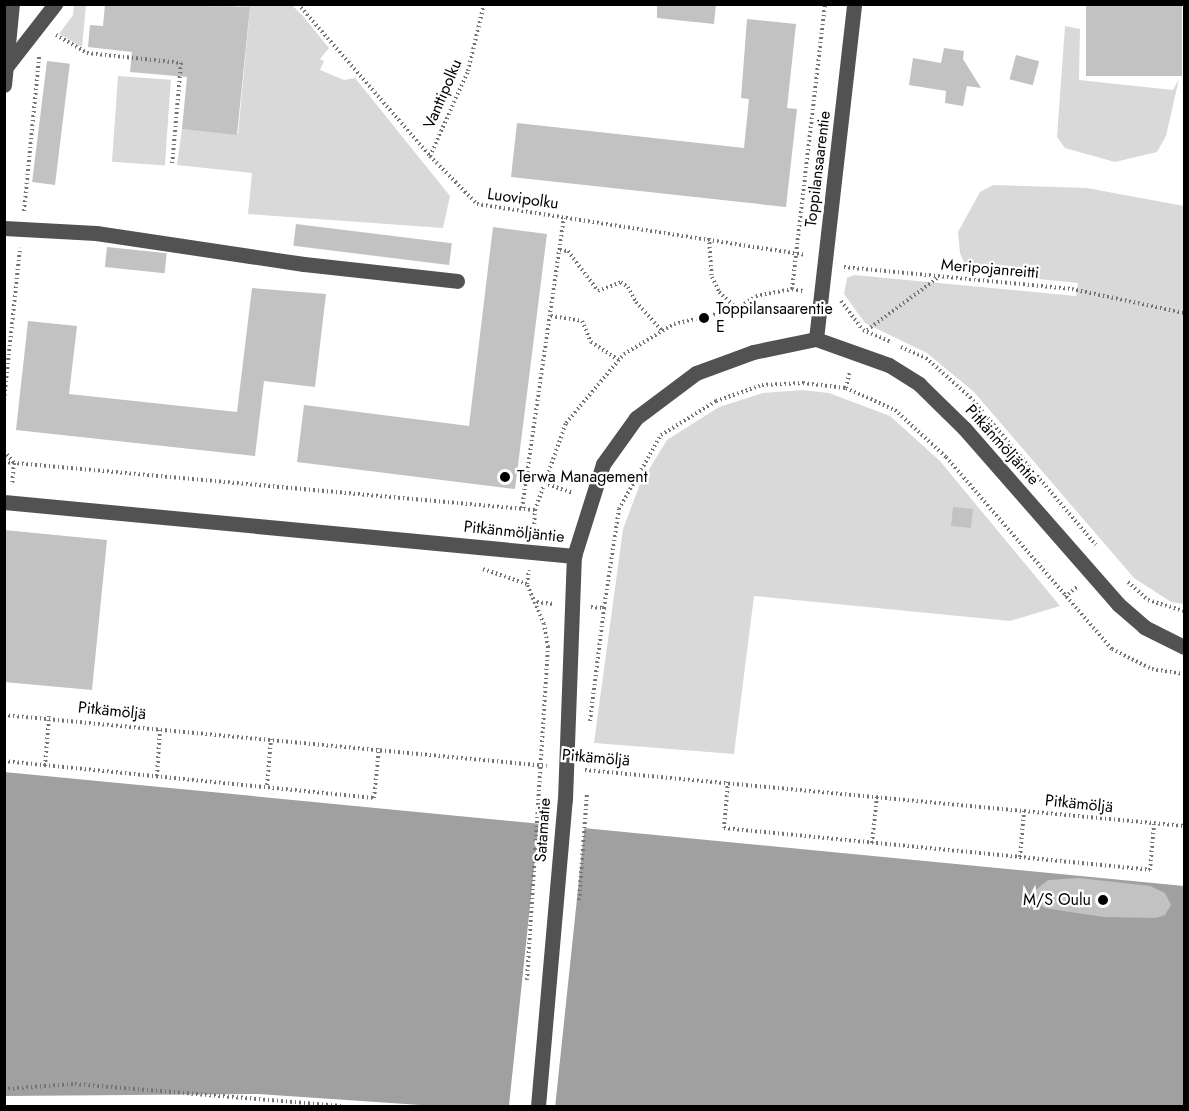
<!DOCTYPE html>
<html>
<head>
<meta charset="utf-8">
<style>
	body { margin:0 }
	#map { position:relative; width:1189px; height:1111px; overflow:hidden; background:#fff; font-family:Jost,sans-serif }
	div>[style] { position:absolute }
	.green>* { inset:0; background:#d9d9d9; transform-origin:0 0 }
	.water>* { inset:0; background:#a0a0a0 }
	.pier>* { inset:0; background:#fff; transform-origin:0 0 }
	.building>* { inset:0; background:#c2c2c2; transform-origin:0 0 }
	.path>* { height:4px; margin-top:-2px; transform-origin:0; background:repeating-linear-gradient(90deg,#747474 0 1.5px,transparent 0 4.5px) }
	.minor>* { height:15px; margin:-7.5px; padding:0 7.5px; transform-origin:7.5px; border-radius:7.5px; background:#525252 }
	.dots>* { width:16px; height:16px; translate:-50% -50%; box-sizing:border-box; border:3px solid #fff; border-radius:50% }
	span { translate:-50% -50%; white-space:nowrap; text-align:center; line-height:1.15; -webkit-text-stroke:4.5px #fff; paint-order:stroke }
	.street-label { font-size:16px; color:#000 }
	.poi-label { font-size:16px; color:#000 }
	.left { translate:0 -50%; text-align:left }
	.right { translate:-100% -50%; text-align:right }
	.frame { position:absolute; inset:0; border:6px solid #000; pointer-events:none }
</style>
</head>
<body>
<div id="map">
	<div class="green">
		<i style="clip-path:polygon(74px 5px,86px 5px,82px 47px,59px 34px,73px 15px)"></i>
		<i style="clip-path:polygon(215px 5px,292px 5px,302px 15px,329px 48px,320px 59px,324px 61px,320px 70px,344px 80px,355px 78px,450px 196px,443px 228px,248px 214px,252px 173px,177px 165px,182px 129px,238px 134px,250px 8px,237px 6px,237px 11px,214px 9px)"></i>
		<i style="clip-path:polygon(1065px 26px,1080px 29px,1079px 80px,1173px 90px,1179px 79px,1166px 136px,1157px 152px,1115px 162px,1065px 148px,1057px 137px)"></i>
		<i style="left:118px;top:76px;width:53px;height:86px;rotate:4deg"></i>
		<i style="clip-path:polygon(993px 185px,1087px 188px,1184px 206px,1184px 604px,1171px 602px,1134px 578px,974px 392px,927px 353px,865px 323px,844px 294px,847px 278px,854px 275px,1076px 296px,1078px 283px,968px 272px,960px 253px,958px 232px,980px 192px)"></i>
		<i style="clip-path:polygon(802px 390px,829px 393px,890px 416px,940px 461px,1060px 606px,1010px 621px,754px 596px,734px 754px,594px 743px,623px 529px,640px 484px,667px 440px,719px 407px,763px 393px)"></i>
	</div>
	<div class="water">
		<i style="clip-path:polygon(4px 772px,1184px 886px,1184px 1106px,435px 1106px,258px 1094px,5px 1096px)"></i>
	</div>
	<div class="pier">
		<i style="left:539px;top:820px;width:46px;height:287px;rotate:6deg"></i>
	</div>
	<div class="building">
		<i style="clip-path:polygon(105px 4px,250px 7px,237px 135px,182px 129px,187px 77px,130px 72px,132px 52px,88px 47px,90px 25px,103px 26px)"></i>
		<i style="clip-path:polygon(657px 4px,716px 4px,714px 24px,657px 18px)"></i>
		<i style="left:1086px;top:4px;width:96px;height:72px"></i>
		<i style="clip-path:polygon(747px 19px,796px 24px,787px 108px,797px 109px,786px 207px,511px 177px,517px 123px,744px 148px,749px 99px,741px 98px)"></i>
		<i style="clip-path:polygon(944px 48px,964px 51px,963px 59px,981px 88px,967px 86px,963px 106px,945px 103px,946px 91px,909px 85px,913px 58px,941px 63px)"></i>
		<i style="left:1016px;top:55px;width:24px;height:25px;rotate:15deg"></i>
		<i style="left:47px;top:61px;width:23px;height:122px;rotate:7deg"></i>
		<i style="left:296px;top:224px;width:157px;height:22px;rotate:7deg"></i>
		<i style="clip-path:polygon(493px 227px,547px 234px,515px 489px,297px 462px,304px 405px,469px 426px)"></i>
		<i style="left:107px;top:247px;width:60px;height:20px;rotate:6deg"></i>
		<i style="clip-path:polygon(252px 288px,326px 294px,315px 387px,264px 381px,255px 456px,16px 430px,28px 321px,77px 326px,69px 394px,237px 412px)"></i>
		<i style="left:953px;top:507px;width:20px;height:19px;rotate:6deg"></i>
		<i style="clip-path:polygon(4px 530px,107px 540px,92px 690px,4px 682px)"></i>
		<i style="clip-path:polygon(1079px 878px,1150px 886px,1165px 893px,1171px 905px,1165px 915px,1156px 918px,1104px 917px,1044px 908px,1031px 894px,1048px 880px)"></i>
	</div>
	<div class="path">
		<i style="left:298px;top:4px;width:201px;rotate:49deg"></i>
		<i style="left:430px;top:156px;width:67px;rotate:45.6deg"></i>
		<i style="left:477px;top:204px;width:332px;rotate:8.8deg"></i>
		<i style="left:56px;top:35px;width:36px;rotate:30deg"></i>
		<i style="left:87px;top:53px;width:95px;rotate:6.1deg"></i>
		<i style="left:181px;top:63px;width:103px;rotate:95deg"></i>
		<i style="left:430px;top:156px;width:93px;rotate:-65.9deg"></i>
		<i style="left:468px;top:71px;width:69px;rotate:-76.6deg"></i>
		<i style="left:24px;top:211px;width:155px;rotate:-84.4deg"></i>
		<i style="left:709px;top:238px;width:39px;rotate:86deg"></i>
		<i style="left:712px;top:277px;width:17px;rotate:65deg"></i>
		<i style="left:719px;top:292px;width:25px;rotate:43deg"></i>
		<i style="left:560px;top:250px;width:8px;rotate:7deg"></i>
		<i style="left:568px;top:251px;width:50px;rotate:53.1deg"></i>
		<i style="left:598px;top:291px;width:25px;rotate:-21deg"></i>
		<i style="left:621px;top:282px;width:9px;rotate:36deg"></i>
		<i style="left:628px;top:287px;width:17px;rotate:62deg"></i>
		<i style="left:636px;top:302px;width:39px;rotate:48deg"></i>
		<i style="left:844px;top:267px;width:229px;rotate:5.5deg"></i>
		<i style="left:1072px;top:289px;width:115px;rotate:12.1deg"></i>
		<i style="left:792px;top:289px;width:287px;rotate:-83.4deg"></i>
		<i style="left:841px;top:301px;width:36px;rotate:53deg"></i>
		<i style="left:863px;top:330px;width:30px;rotate:23deg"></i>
		<i style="left:551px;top:316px;width:31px;rotate:9deg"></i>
		<i style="left:582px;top:321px;width:23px;rotate:67deg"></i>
		<i style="left:591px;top:342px;width:33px;rotate:33deg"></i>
		<i style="left:867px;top:330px;width:89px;rotate:-36.4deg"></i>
		<i style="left:901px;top:347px;width:27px;rotate:24deg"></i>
		<i style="left:926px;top:358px;width:59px;rotate:41.6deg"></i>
		<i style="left:970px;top:397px;width:194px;rotate:49.6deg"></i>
		<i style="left:846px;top:388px;width:17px;rotate:-77deg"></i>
		<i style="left:4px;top:400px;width:153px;rotate:-84deg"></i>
		<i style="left:4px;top:451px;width:16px;rotate:50deg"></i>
		<i style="left:14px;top:463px;width:22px;rotate:95deg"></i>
		<i style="left:4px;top:462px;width:533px;rotate:5.17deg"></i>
		<i style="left:535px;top:510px;width:92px;rotate:-70.4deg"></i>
		<i style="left:566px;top:423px;width:90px;rotate:-50deg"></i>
		<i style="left:624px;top:354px;width:58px;rotate:-31deg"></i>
		<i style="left:674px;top:324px;width:65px;rotate:-13.4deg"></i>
		<i style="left:737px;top:309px;width:23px;rotate:-34deg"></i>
		<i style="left:756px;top:296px;width:37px;rotate:-11deg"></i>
		<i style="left:792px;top:289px;width:11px;rotate:10deg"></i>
		<i style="left:544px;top:483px;width:31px;rotate:19deg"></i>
		<i style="left:522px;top:508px;width:293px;rotate:-81.8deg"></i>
		<i style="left:534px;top:533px;width:23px;rotate:-88deg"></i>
		<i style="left:483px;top:569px;width:46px;rotate:18.8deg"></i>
		<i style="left:1128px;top:582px;width:27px;rotate:42deg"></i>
		<i style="left:1148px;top:600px;width:38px;rotate:17deg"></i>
		<i style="left:1065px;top:597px;width:17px;rotate:-40deg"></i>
		<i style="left:537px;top:602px;width:17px;rotate:7deg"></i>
		<i style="left:591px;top:607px;width:13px;rotate:4deg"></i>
		<i style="left:604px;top:608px;width:100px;rotate:-81.4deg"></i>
		<i style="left:619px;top:509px;width:85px;rotate:-60.4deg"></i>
		<i style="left:661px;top:435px;width:65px;rotate:-31.7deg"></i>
		<i style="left:716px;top:401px;width:49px;rotate:-19.2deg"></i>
		<i style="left:762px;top:385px;width:41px;rotate:-2.8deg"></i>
		<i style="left:803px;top:383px;width:43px;rotate:6.6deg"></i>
		<i style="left:846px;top:388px;width:54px;rotate:24.2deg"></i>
		<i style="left:895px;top:410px;width:69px;rotate:42.7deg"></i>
		<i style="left:946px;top:457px;width:254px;rotate:49.2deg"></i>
		<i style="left:1112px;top:649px;width:45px;rotate:26.6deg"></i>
		<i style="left:1152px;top:669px;width:32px;rotate:9deg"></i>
		<i style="left:4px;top:715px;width:545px;rotate:5.37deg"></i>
		<i style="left:590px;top:721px;width:114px;rotate:-82.9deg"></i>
		<i style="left:4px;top:761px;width:372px;rotate:5.7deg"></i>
		<i style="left:374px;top:798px;width:50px;rotate:-84.3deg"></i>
		<i style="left:45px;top:766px;width:50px;rotate:-85.4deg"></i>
		<i style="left:585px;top:770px;width:602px;rotate:5.34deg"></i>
		<i style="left:157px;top:776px;width:48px;rotate:-86.4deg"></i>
		<i style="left:728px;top:782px;width:46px;rotate:95deg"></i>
		<i style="left:724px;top:828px;width:428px;rotate:5.6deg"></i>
		<i style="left:1150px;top:870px;width:46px;rotate:-85deg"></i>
		<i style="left:267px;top:785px;width:46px;rotate:-85deg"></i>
		<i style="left:872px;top:843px;width:47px;rotate:-83.9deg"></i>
		<i style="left:1020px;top:857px;width:46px;rotate:-85deg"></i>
		<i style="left:579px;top:900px;width:106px;rotate:-85.7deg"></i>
		<i style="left:527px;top:980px;width:334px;rotate:-86.4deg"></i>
		<i style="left:548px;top:647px;width:23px;rotate:-100deg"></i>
		<i style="left:544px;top:624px;width:43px;rotate:-113deg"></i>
		<i style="left:527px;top:584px;width:14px;rotate:-82deg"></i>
		<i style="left:4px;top:1089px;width:71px;rotate:-4deg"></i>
		<i style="left:75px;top:1084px;width:267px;rotate:4.7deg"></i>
	</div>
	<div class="minor">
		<i style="left:6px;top:67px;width:80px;rotate:-52.1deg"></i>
		<i style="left:4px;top:85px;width:81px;rotate:-84.4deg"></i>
		<i style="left:4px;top:228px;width:92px;rotate:3.1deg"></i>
		<i style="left:96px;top:233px;width:210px;rotate:8.5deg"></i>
		<i style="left:304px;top:264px;width:154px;rotate:6.3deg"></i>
		<i style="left:816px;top:339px;width:337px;rotate:-83.5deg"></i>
		<i style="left:4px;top:502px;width:573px;rotate:5.41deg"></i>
		<i style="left:538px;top:1106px;width:308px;rotate:-85deg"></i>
		<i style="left:565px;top:799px;width:243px;rotate:-87.9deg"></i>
		<i style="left:574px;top:556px;width:96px;rotate:-72.5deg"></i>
		<i style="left:603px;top:464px;width:57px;rotate:-54.3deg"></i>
		<i style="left:636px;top:418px;width:75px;rotate:-36.9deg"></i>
		<i style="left:696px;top:373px;width:61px;rotate:-20.2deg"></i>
		<i style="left:753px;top:352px;width:64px;rotate:-11.7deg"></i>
		<i style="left:816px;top:339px;width:77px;rotate:19.6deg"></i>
		<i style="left:889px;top:365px;width:36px;rotate:32deg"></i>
		<i style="left:919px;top:384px;width:63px;rotate:44.4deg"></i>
		<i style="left:964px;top:428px;width:234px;rotate:48.8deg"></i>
		<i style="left:1118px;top:604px;width:35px;rotate:41deg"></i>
		<i style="left:1144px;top:627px;width:45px;rotate:26.6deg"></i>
	</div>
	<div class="dots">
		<i style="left:704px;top:318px;background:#000"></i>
		<i style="left:505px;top:477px;background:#000"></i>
		<i style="left:1103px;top:900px;background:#000"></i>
	</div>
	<div class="street-label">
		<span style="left:443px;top:94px;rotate:-67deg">Vanttipolku</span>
		<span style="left:818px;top:169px;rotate:-83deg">Toppilansaarentie</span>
		<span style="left:523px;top:199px;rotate:8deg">Luovipolku</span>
		<span style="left:990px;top:269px;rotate:5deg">Meripojanreitti</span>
		<span style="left:1002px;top:445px;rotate:48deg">Pitkänmöljäntie</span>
		<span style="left:514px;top:532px;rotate:6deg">Pitkänmöljäntie</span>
		<span style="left:112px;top:711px;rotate:6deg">Pitkämöljä</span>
		<span style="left:596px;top:758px;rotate:5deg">Pitkämöljä</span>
		<span style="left:1079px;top:804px;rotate:6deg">Pitkämöljä</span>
		<span style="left:543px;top:830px;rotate:-86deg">Satamatie</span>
	</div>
	<div class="poi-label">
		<span class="left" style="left:716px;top:318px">Toppilansaarentie<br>E</span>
		<span class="left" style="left:517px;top:477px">Terwa Management</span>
		<span class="right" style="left:1091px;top:900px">M/S Oulu</span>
	</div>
	<div class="frame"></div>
</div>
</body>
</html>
